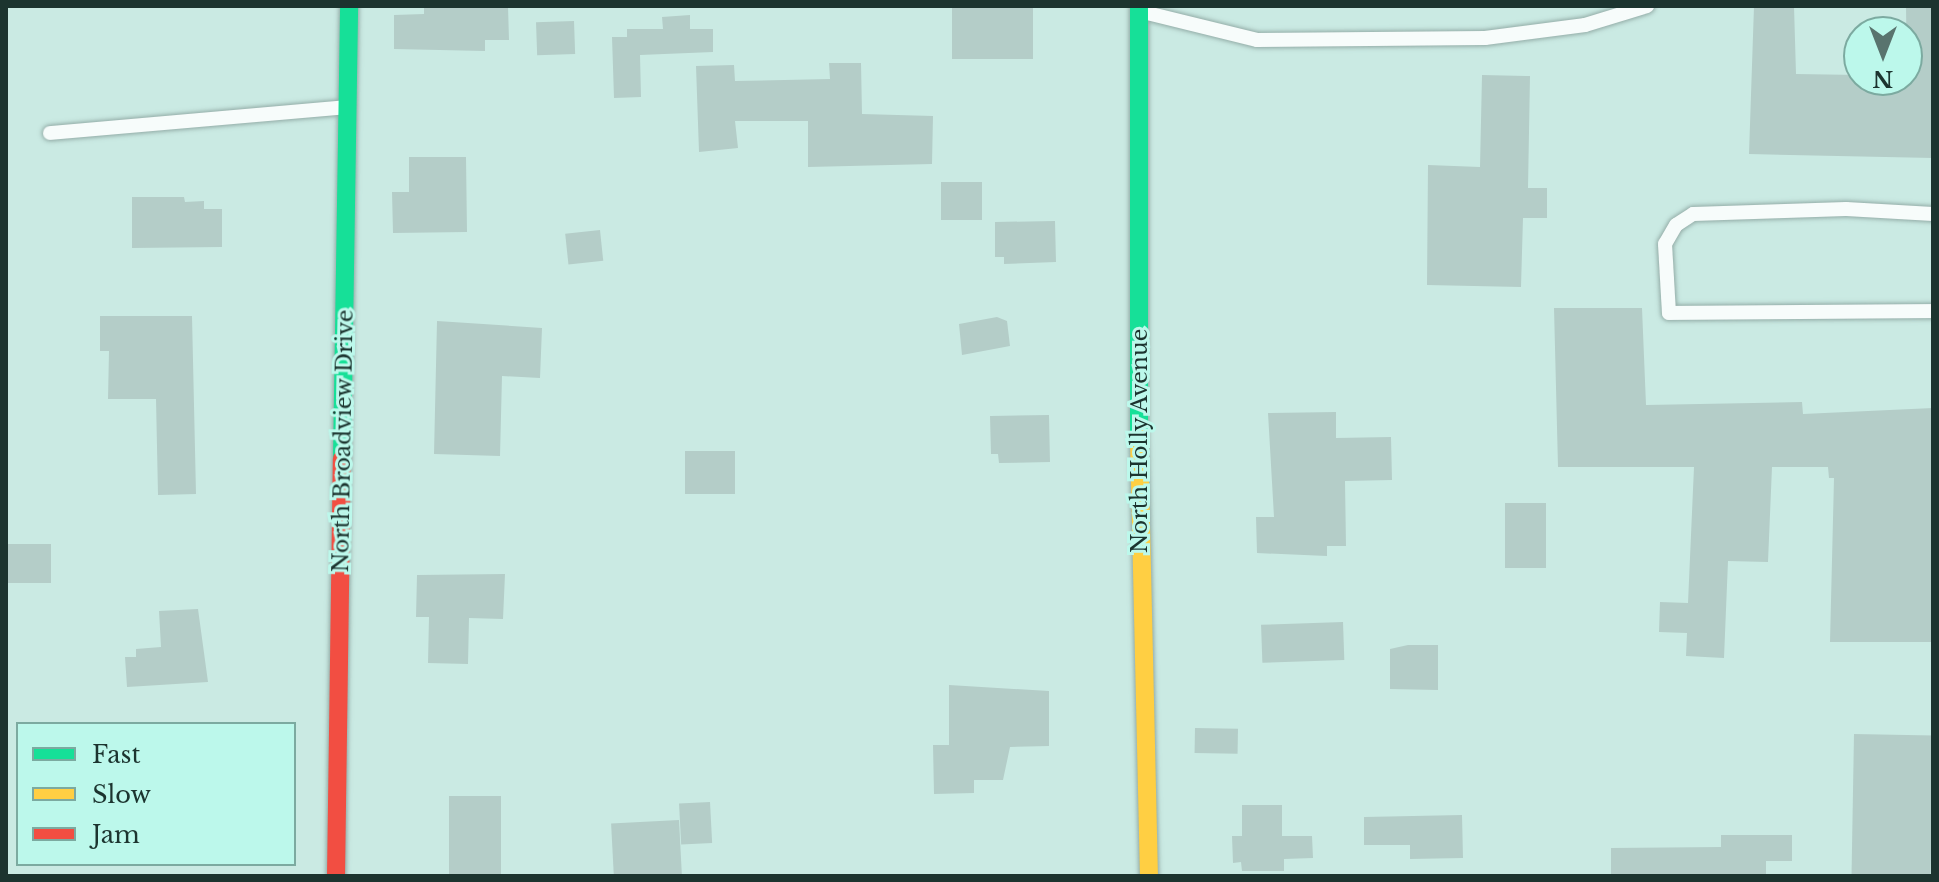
<!DOCTYPE html>
<html>
<head>
<meta charset="utf-8">
<style>
	body { margin:0 }
	#map { position:relative; width:1939px; height:882px; overflow:hidden; background:#caeae3; font-family:"Libre Baskerville",serif }
	div>[style] { position:absolute }
	.building>* { inset:0; background:#b4cdc8; transform-origin:0 0 }
	.roads { filter:drop-shadow(0 0 2px #94ada8) drop-shadow(0 0 2px #94ada8) }
	.lane>* { height:14px; margin:-7px; padding:0 7px; transform-origin:7px; border-radius:7px; background:#f7fcfb }
	.fast>* { height:18px; margin:-9px; padding:0 9px; transform-origin:9px; border-radius:9px; background:#16e098 }
	.slow>* { height:18px; margin:-9px; padding:0 9px; transform-origin:9px; border-radius:9px; background:#ffcf43 }
	.jam>* { height:18px; margin:-9px; padding:0 9px; transform-origin:9px; border-radius:9px; background:#f24e42 }
	span { translate:-50% -50%; white-space:nowrap; text-align:center; line-height:1.15; -webkit-text-stroke:6px #bcf8eb; paint-order:stroke }
	.street-label { font-size:22px; color:#1c342f }
	.frame { position:absolute; inset:0; border:8px solid #1c342f; pointer-events:none }
	.legend { position:absolute; left:16px; top:722px; width:280px; height:144px; box-sizing:border-box; background:#bcf8eb; border:2px solid #7caaa0; margin:0; padding:10px 14px; list-style:none; font-size:24px; color:#1c342f }
	.legend li { display:flex; align-items:center; gap:16px; height:40px }
	.legend b { width:40px; border:2px solid #7caaa0 }
	.north { position:absolute; left:1843px; top:16px; width:80px; height:80px; box-sizing:border-box; background:#bcf8eb; border:2px solid #7caaa0; border-radius:50%; rotate:180deg; font-size:22px; font-weight:700; line-height:32px; text-align:center; color:#1c342f }
	.north::after { content:''; display:block; margin:auto; width:28px; height:36px; background:#59746e; clip-path:polygon(50% 0,100% 100%,50% 72%,0 100%) }
</style>
</head>
<body>
<div id="map">
	<div class="building">
		<i style="clip-path:polygon(424px 6px,508px 6px,509px 40px,485px 40px,485px 51px,394px 49px,394px 15px,424px 14px)"></i>
		<i style="left:952px;top:6px;width:81px;height:53px"></i>
		<i style="clip-path:polygon(1754px 6px,1794px 6px,1796px 74px,1859px 75px,1859px 80px,1907px 80px,1906px 6px,1933px 6px,1933px 158px,1749px 154px)"></i>
		<i style="clip-path:polygon(690px 15px,690px 29px,713px 29px,713px 52px,640px 55px,641px 97px,614px 98px,612px 37px,627px 37px,627px 29px,663px 29px,662px 17px)"></i>
		<i style="left:574px;top:21px;width:33px;height:38px;rotate:88deg"></i>
		<i style="clip-path:polygon(829px 63px,861px 63px,862px 114px,933px 116px,932px 164px,808px 167px,808px 121px,735px 121px,738px 148px,699px 152px,696px 66px,734px 65px,735px 81px,830px 79px)"></i>
		<i style="clip-path:polygon(1482px 75px,1530px 76px,1528px 188px,1547px 188px,1547px 218px,1523px 218px,1521px 287px,1427px 285px,1428px 165px,1480px 167px)"></i>
		<i style="clip-path:polygon(409px 157px,466px 157px,467px 232px,393px 233px,392px 192px,409px 192px)"></i>
		<i style="left:941px;top:182px;width:41px;height:38px"></i>
		<i style="clip-path:polygon(132px 197px,184px 197px,185px 202px,204px 201px,204px 209px,222px 209px,222px 247px,132px 248px)"></i>
		<i style="clip-path:polygon(1055px 221px,1056px 262px,1004px 264px,1004px 257px,995px 257px,995px 222px)"></i>
		<i style="left:600px;top:230px;width:31px;height:35px;rotate:84deg"></i>
		<i style="clip-path:polygon(1554px 308px,1642px 308px,1646px 405px,1802px 402px,1803px 414px,1933px 408px,1933px 642px,1830px 642px,1834px 478px,1829px 478px,1828px 467px,1772px 467px,1768px 562px,1728px 561px,1724px 658px,1686px 656px,1687px 633px,1659px 632px,1660px 602px,1688px 603px,1694px 467px,1558px 467px)"></i>
		<i style="clip-path:polygon(100px 316px,192px 316px,196px 494px,158px 495px,156px 399px,108px 399px,109px 351px,100px 351px)"></i>
		<i style="clip-path:polygon(997px 317px,1007px 321px,1010px 346px,962px 355px,959px 324px)"></i>
		<i style="clip-path:polygon(437px 321px,542px 328px,540px 378px,502px 376px,500px 456px,434px 454px)"></i>
		<i style="clip-path:polygon(1336px 412px,1336px 438px,1391px 437px,1392px 480px,1345px 481px,1346px 546px,1327px 546px,1327px 556px,1257px 553px,1256px 517px,1274px 517px,1268px 413px)"></i>
		<i style="clip-path:polygon(1049px 415px,1050px 462px,999px 463px,998px 454px,991px 454px,990px 416px)"></i>
		<i style="left:685px;top:451px;width:50px;height:43px"></i>
		<i style="left:1505px;top:503px;width:41px;height:65px"></i>
		<i style="left:6px;top:544px;width:45px;height:39px"></i>
		<i style="clip-path:polygon(505px 574px,503px 619px,469px 618px,468px 664px,428px 663px,429px 617px,416px 617px,417px 575px)"></i>
		<i style="clip-path:polygon(198px 609px,208px 682px,127px 687px,125px 657px,136px 657px,136px 649px,161px 647px,159px 611px)"></i>
		<i style="left:1343px;top:622px;width:38px;height:82px;rotate:88deg"></i>
		<i style="clip-path:polygon(1408px 645px,1438px 645px,1438px 690px,1390px 689px,1390px 649px)"></i>
		<i style="clip-path:polygon(949px 685px,1049px 691px,1049px 746px,1010px 747px,1003px 780px,974px 780px,974px 793px,934px 794px,933px 745px,949px 745px)"></i>
		<i style="left:1195px;top:728px;width:43px;height:25px;rotate:1deg"></i>
		<i style="left:1854px;top:734px;width:79px;height:142px;rotate:1deg"></i>
		<i style="left:449px;top:796px;width:52px;height:80px"></i>
		<i style="left:710px;top:802px;width:41px;height:31px;rotate:87deg"></i>
		<i style="clip-path:polygon(1242px 805px,1282px 805px,1282px 836px,1312px 836px,1313px 858px,1284px 859px,1284px 871px,1242px 871px,1241px 862px,1233px 863px,1232px 836px,1242px 836px)"></i>
		<i style="clip-path:polygon(1462px 815px,1463px 858px,1410px 859px,1410px 845px,1364px 845px,1364px 817px)"></i>
		<i style="left:679px;top:820px;width:56px;height:68px;rotate:87deg"></i>
		<i style="clip-path:polygon(1721px 835px,1792px 835px,1792px 861px,1766px 861px,1766px 876px,1611px 876px,1611px 848px,1721px 847px)"></i>
	</div>
	<div class="roads">
		<div class="lane">
			<i style="left:1143px;top:12px;width:117px;rotate:13.8deg"></i>
			<i style="left:1257px;top:40px;width:228px;rotate:-0.5deg"></i>
			<i style="left:1485px;top:38px;width:101px;rotate:-7.4deg"></i>
			<i style="left:1585px;top:25px;width:65px;rotate:-17deg"></i>
			<i style="left:50px;top:133px;width:298px;rotate:-5deg"></i>
			<i style="left:1933px;top:214px;width:87px;rotate:-176.7deg"></i>
			<i style="left:1846px;top:209px;width:153px;rotate:178.1deg"></i>
			<i style="left:1693px;top:214px;width:20px;rotate:147deg"></i>
			<i style="left:1676px;top:225px;width:22px;rotate:120deg"></i>
			<i style="left:1665px;top:244px;width:69px;rotate:86.7deg"></i>
			<i style="left:1669px;top:313px;width:264px;rotate:-0.4deg"></i>
		</div>
		<div class="fast">
			<i style="left:1139px;top:6px;width:431px;rotate:90deg"></i>
			<i style="left:342px;top:459px;width:453px;rotate:-89.1deg"></i>
		</div>
		<div class="slow">
			<i style="left:1139px;top:437px;width:439px;rotate:88.7deg"></i>
		</div>
		<div class="jam">
			<i style="left:336px;top:876px;width:417px;rotate:-89.2deg"></i>
		</div>
	</div>
	<div class="street-label">
		<span style="left:343px;top:441px;rotate:-89deg">North Broadview Drive</span>
		<span style="left:1140px;top:441px;rotate:-90deg">North Holly Avenue</span>
	</div>
	<div class="frame"></div>
	<ul class="legend">
	<li><b style="height:10px;background:#16e098"></b>Fast</li>
	<li><b style="height:10px;background:#ffcf43"></b>Slow</li>
	<li><b style="height:10px;background:#f24e42"></b>Jam</li>
	</ul>
	<div class="north">N</div>
</div>
</body>
</html>
